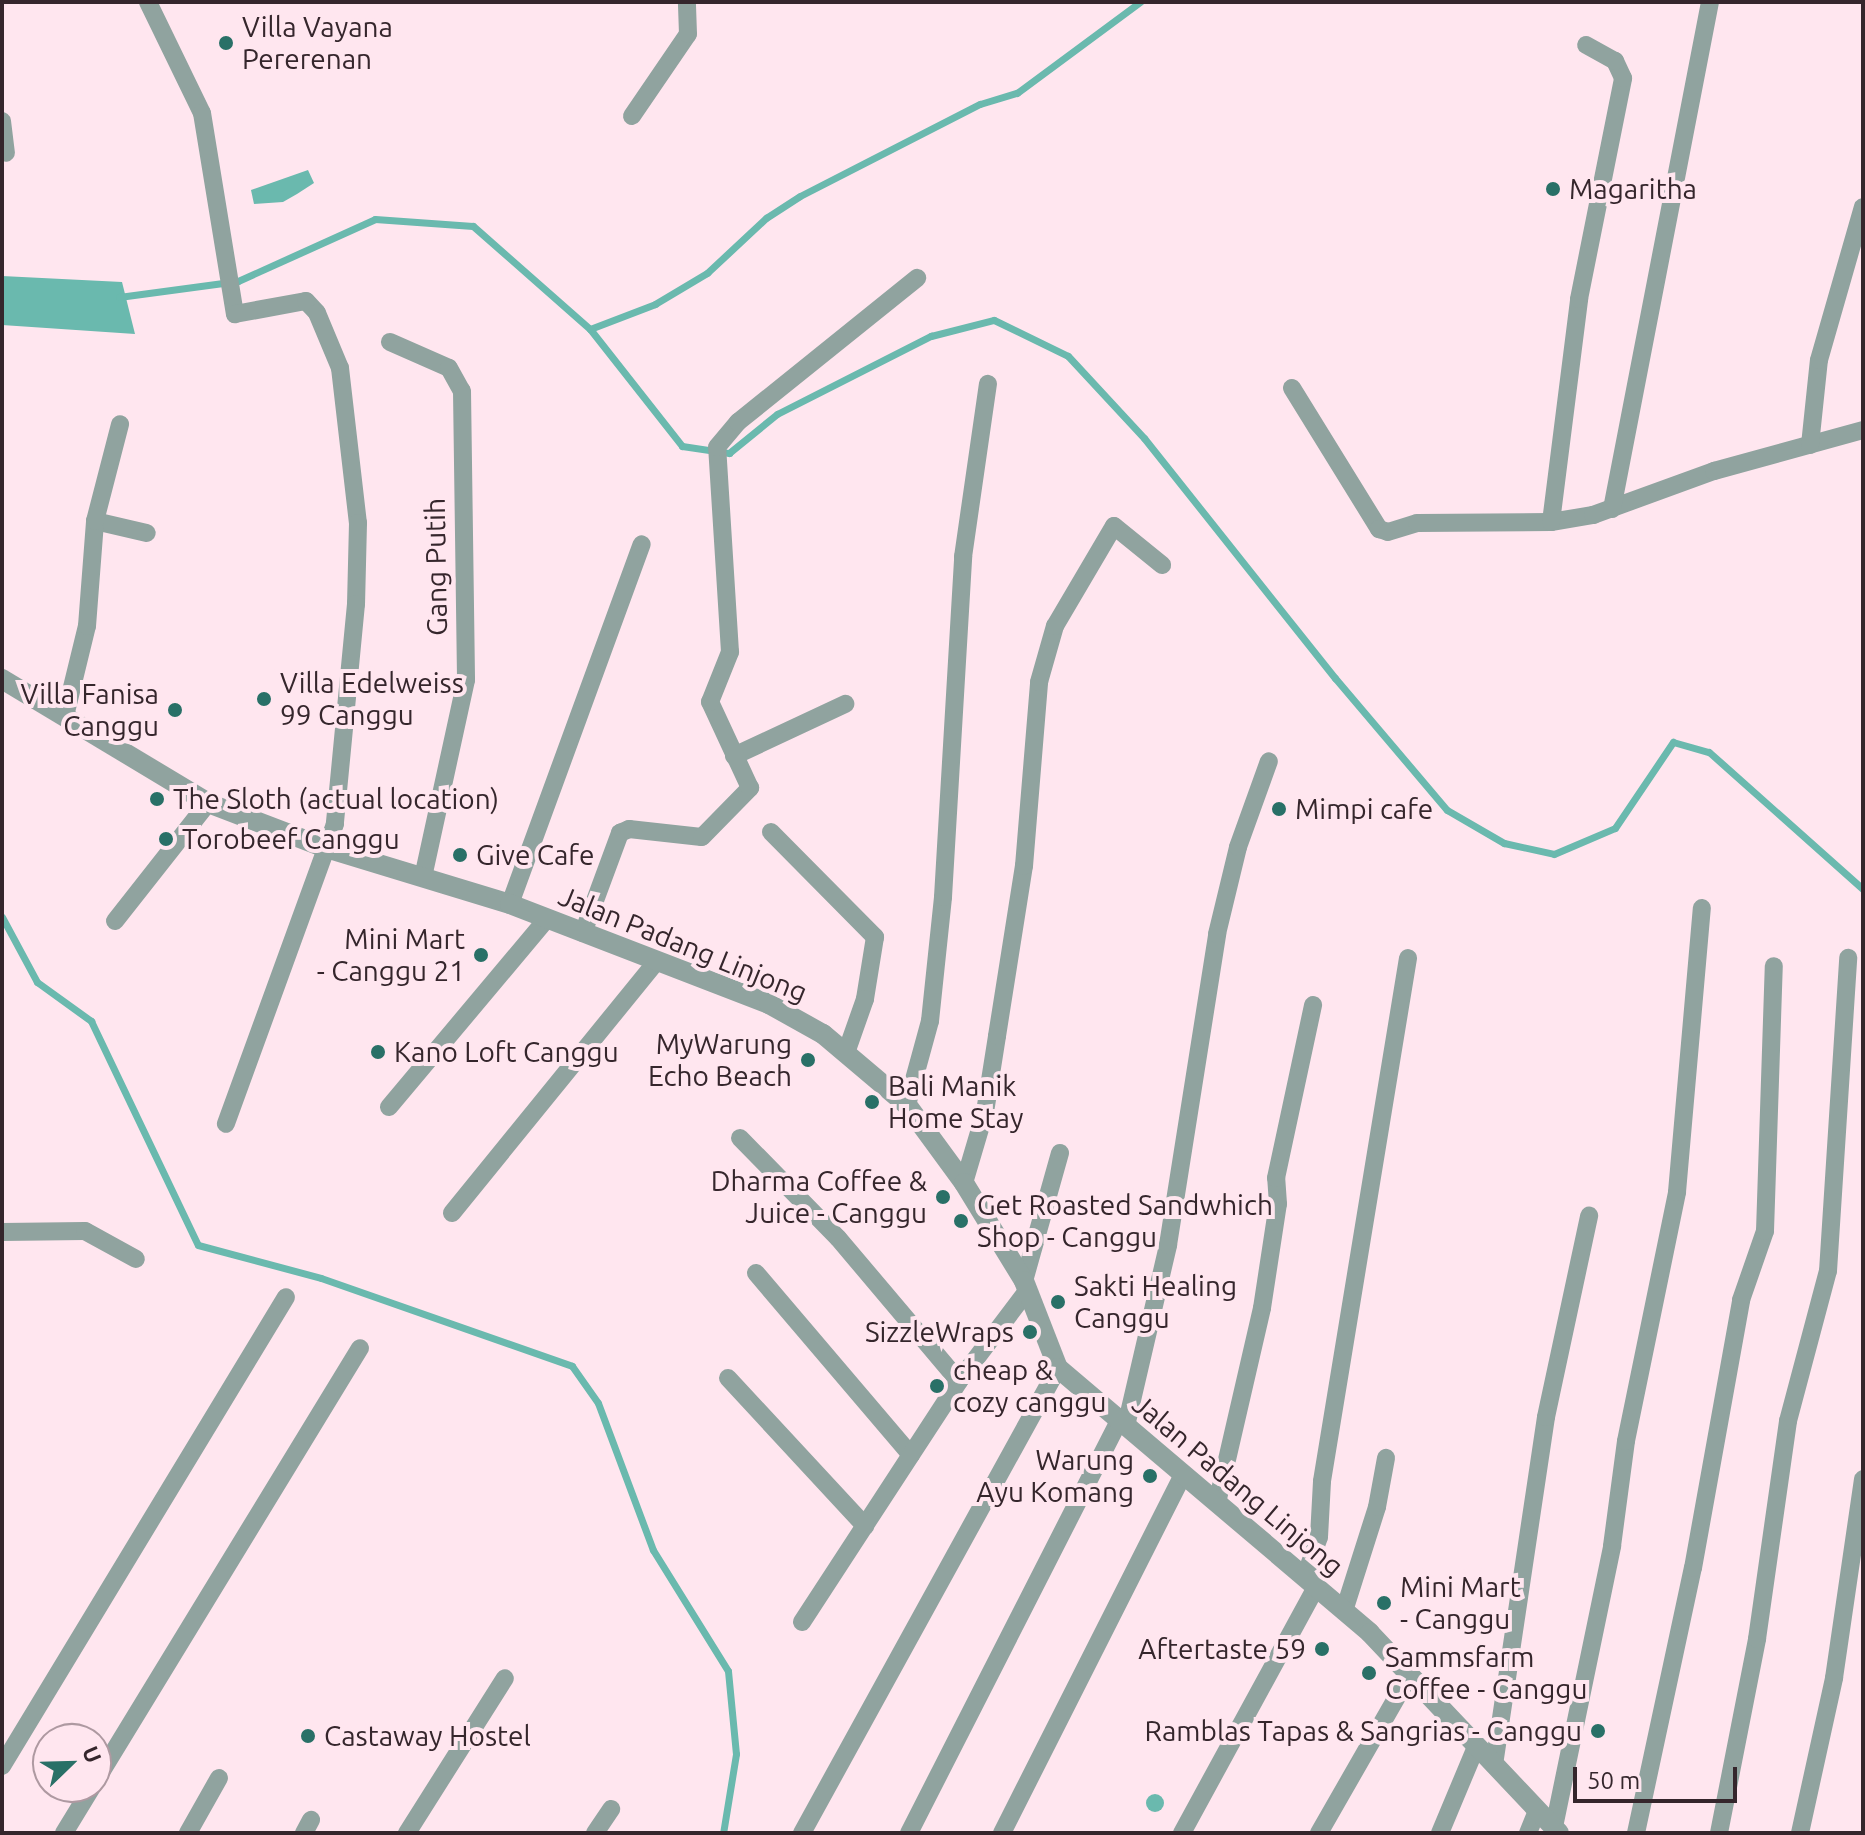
<!DOCTYPE html>
<style>
body{margin:0}
#map{position:relative;width:1865px;height:1835px;overflow:hidden;background:#ffe6ef;font-family:Ubuntu,sans-serif}
div>[style]{position:absolute}
.water>*{inset:0;background:#6ab9ae}
.round{border-radius:50%}
.stream>*{height:7px;margin:-3.5px;padding:0 3.5px;transform-origin:3.5px;border-radius:3.5px;background:#6ab9ae}
.minor>*{height:18px;margin:-9px;padding:0 9px;transform-origin:9px;border-radius:9px;background:#90a39f}
.tertiary>*{height:20px;margin:-10px;padding:0 10px;transform-origin:10px;border-radius:10px;background:#90a39f}
.dots>*{width:22px;height:22px;translate:-50% -50%;box-sizing:border-box;border:4px solid #ffe6ef;border-radius:50%}
span{translate:-50% -50%;white-space:nowrap;text-align:center;line-height:1.15;-webkit-text-stroke:8px #ffe6ef;paint-order:stroke}
.poi-label{font-size:28px;color:#35262c}
.left{translate:0 -50%;text-align:left}
.right{translate:-100% -50%;text-align:right}
.street-label{font-size:28px;color:#35262c}
.frame{position:absolute;inset:0;border:4px solid #35262c;pointer-events:none}
.north{position:absolute;left:32px;top:1723px;width:80px;height:80px;box-sizing:border-box;background:#ffe6ef;border:2px solid #ae99a1;border-radius:50%;rotate:67deg;font-size:22px;font-weight:700;line-height:32px;text-align:center;color:#35262c}
.north::after{content:'';display:block;margin:auto;width:28px;height:36px;background:#297067;clip-path:polygon(50% 0,100% 100%,50% 72%,0 100%)}
.scale{position:absolute;left:1573px;top:1767px;width:164px;height:36px;box-sizing:border-box;border:4px solid #35262c;border-top:0;padding-left:10px;font-size:24px;line-height:28px;white-space:nowrap;color:#35262c;-webkit-text-stroke:6px #ffe6ef;paint-order:stroke}
</style>
<div id="map">
<div class="water">
<div style="clip-path:polygon(308px 170px,314px 183px,297px 194px,283px 202px,254px 204px,251px 190px)"></div>
<div style="clip-path:polygon(2px 276px,122px 282px,135px 334px,2px 325px)"></div>
<div class="round" style="left:1146px;top:1794px;width:18px;height:18px"></div>
</div>
<div class="stream">
<div style="left:119px;top:297px;width:120px;rotate:-7.7deg"></div>
<div style="left:238px;top:281px;width:150px;rotate:-24.3deg"></div>
<div style="left:375px;top:219px;width:98px;rotate:4.1deg"></div>
<div style="left:473px;top:226px;width:156px;rotate:41.4deg"></div>
<div style="left:590px;top:329px;width:149px;rotate:51.8deg"></div>
<div style="left:682px;top:446px;width:48px;rotate:8.5deg"></div>
<div style="left:729px;top:453px;width:62px;rotate:-39.1deg"></div>
<div style="left:777px;top:414px;width:173px;rotate:-26.9deg"></div>
<div style="left:931px;top:336px;width:65px;rotate:-14.3deg"></div>
<div style="left:994px;top:320px;width:82px;rotate:25.9deg"></div>
<div style="left:1068px;top:356px;width:112px;rotate:47.2deg"></div>
<div style="left:1144px;top:438px;width:307px;rotate:51.5deg"></div>
<div style="left:1335px;top:678px;width:173px;rotate:49.7deg"></div>
<div style="left:1447px;top:810px;width:66px;rotate:30.1deg"></div>
<div style="left:1504px;top:843px;width:51px;rotate:12.4deg"></div>
<div style="left:1554px;top:854px;width:66px;rotate:-23.1deg"></div>
<div style="left:1615px;top:828px;width:104px;rotate:-56deg"></div>
<div style="left:1673px;top:742px;width:37px;rotate:16deg"></div>
<div style="left:1709px;top:752px;width:206px;rotate:41.7deg"></div>
<div style="left:590px;top:329px;width:70px;rotate:-21deg"></div>
<div style="left:655px;top:304px;width:61px;rotate:-30.8deg"></div>
<div style="left:707px;top:273px;width:81px;rotate:-43deg"></div>
<div style="left:766px;top:218px;width:40px;rotate:-32.9deg"></div>
<div style="left:800px;top:196px;width:202px;rotate:-27.1deg"></div>
<div style="left:980px;top:104px;width:39px;rotate:-17deg"></div>
<div style="left:1017px;top:93px;width:153px;rotate:-36.5deg"></div>
<div style="left:2px;top:917px;width:74px;rotate:61.7deg"></div>
<div style="left:37px;top:982px;width:67px;rotate:35.8deg"></div>
<div style="left:91px;top:1021px;width:248px;rotate:64.5deg"></div>
<div style="left:198px;top:1245px;width:127px;rotate:15deg"></div>
<div style="left:321px;top:1278px;width:266px;rotate:19.3deg"></div>
<div style="left:572px;top:1366px;width:45px;rotate:54.9deg"></div>
<div style="left:598px;top:1403px;width:157px;rotate:69.5deg"></div>
<div style="left:653px;top:1550px;width:142px;rotate:58.2deg"></div>
<div style="left:728px;top:1671px;width:83px;rotate:84.5deg"></div>
<div style="left:736px;top:1754px;width:80px;rotate:99.3deg"></div>
</div>
<div class="minor">
<div style="left:148px;top:2px;width:123px;rotate:64.1deg"></div>
<div style="left:202px;top:113px;width:204px;rotate:80.7deg"></div>
<div style="left:235px;top:314px;width:72px;rotate:-10.4deg"></div>
<div style="left:306px;top:301px;width:16px;rotate:47deg"></div>
<div style="left:317px;top:313px;width:60px;rotate:67.3deg"></div>
<div style="left:340px;top:368px;width:156px;rotate:83.4deg"></div>
<div style="left:358px;top:523px;width:81px;rotate:91.4deg"></div>
<div style="left:356px;top:604px;width:221px;rotate:95.5deg"></div>
<div style="left:335px;top:824px;width:319px;rotate:110deg"></div>
<div style="left:632px;top:116px;width:99px;rotate:-55.7deg"></div>
<div style="left:688px;top:34px;width:32px;rotate:-92deg"></div>
<div style="left:2px;top:121px;width:32px;rotate:83deg"></div>
<div style="left:390px;top:342px;width:64px;rotate:23.8deg"></div>
<div style="left:449px;top:368px;width:26px;rotate:61deg"></div>
<div style="left:462px;top:391px;width:289px;rotate:89.2deg"></div>
<div style="left:466px;top:680px;width:202px;rotate:102.3deg"></div>
<div style="left:1292px;top:388px;width:166px;rotate:58.3deg"></div>
<div style="left:1379px;top:529px;width:9px;rotate:18deg"></div>
<div style="left:1388px;top:532px;width:30px;rotate:-17deg"></div>
<div style="left:1417px;top:523px;width:134px;rotate:-0.4deg"></div>
<div style="left:1551px;top:522px;width:43px;rotate:-9.5deg"></div>
<div style="left:1593px;top:515px;width:129px;rotate:-20deg"></div>
<div style="left:1714px;top:471px;width:155px;rotate:-15.4deg"></div>
<div style="left:1810px;top:445px;width:85px;rotate:-84deg"></div>
<div style="left:1819px;top:360px;width:159px;rotate:-74deg"></div>
<div style="left:1612px;top:509px;width:516px;rotate:-79.06deg"></div>
<div style="left:95px;top:521px;width:53px;rotate:13deg"></div>
<div style="left:1551px;top:522px;width:225px;rotate:-82.8deg"></div>
<div style="left:1579px;top:299px;width:225px;rotate:-78.7deg"></div>
<div style="left:1623px;top:78px;width:19px;rotate:-115deg"></div>
<div style="left:1615px;top:61px;width:33px;rotate:-151deg"></div>
<div style="left:65px;top:716px;width:93px;rotate:-76.3deg"></div>
<div style="left:87px;top:626px;width:105px;rotate:-85.6deg"></div>
<div style="left:95px;top:521px;width:100px;rotate:-75.5deg"></div>
<div style="left:734px;top:756px;width:123px;rotate:-25.1deg"></div>
<div style="left:771px;top:832px;width:148px;rotate:45.3deg"></div>
<div style="left:875px;top:937px;width:63px;rotate:99.2deg"></div>
<div style="left:865px;top:999px;width:57px;rotate:109.4deg"></div>
<div style="left:510px;top:904px;width:383px;rotate:-69.9deg"></div>
<div style="left:115px;top:921px;width:150px;rotate:-51.8deg"></div>
<div style="left:583px;top:933px;width:107px;rotate:-69.7deg"></div>
<div style="left:620px;top:833px;width:10px;rotate:-24deg"></div>
<div style="left:629px;top:829px;width:73px;rotate:6.3deg"></div>
<div style="left:702px;top:837px;width:69px;rotate:-45.6deg"></div>
<div style="left:750px;top:788px;width:95px;rotate:-114.9deg"></div>
<div style="left:710px;top:702px;width:54px;rotate:-68.2deg"></div>
<div style="left:730px;top:652px;width:205px;rotate:-93.6deg"></div>
<div style="left:717px;top:447px;width:33px;rotate:-50deg"></div>
<div style="left:738px;top:422px;width:230px;rotate:-38.8deg"></div>
<div style="left:907px;top:1105px;width:87px;rotate:-74.7deg"></div>
<div style="left:930px;top:1021px;width:125px;rotate:-84deg"></div>
<div style="left:943px;top:897px;width:341px;rotate:-86.6deg"></div>
<div style="left:963px;top:557px;width:175px;rotate:-81.8deg"></div>
<div style="left:389px;top:1107px;width:246px;rotate:-50deg"></div>
<div style="left:740px;top:1138px;width:140px;rotate:45.6deg"></div>
<div style="left:838px;top:1238px;width:187px;rotate:49.8deg"></div>
<div style="left:964px;top:1183px;width:74px;rotate:-73.5deg"></div>
<div style="left:985px;top:1112px;width:77px;rotate:-81deg"></div>
<div style="left:997px;top:1036px;width:172px;rotate:-81deg"></div>
<div style="left:1024px;top:866px;width:185px;rotate:-85.3deg"></div>
<div style="left:1039px;top:682px;width:58px;rotate:-74.1deg"></div>
<div style="left:1055px;top:626px;width:116px;rotate:-59.5deg"></div>
<div style="left:1114px;top:526px;width:62px;rotate:39.1deg"></div>
<div style="left:452px;top:1213px;width:323px;rotate:-50.9deg"></div>
<div style="left:2px;top:1232px;width:83px;rotate:-0.7deg"></div>
<div style="left:85px;top:1231px;width:58px;rotate:28.8deg"></div>
<div style="left:756px;top:1273px;width:239px;rotate:49.6deg"></div>
<div style="left:1024px;top:1281px;width:133px;rotate:-74.3deg"></div>
<div style="left:728px;top:1378px;width:202px;rotate:47.2deg"></div>
<div style="left:1126px;top:1426px;width:186px;rotate:-76.9deg"></div>
<div style="left:1168px;top:1245px;width:315px;rotate:-81deg"></div>
<div style="left:1217px;top:934px;width:89px;rotate:-76.4deg"></div>
<div style="left:1238px;top:847px;width:91px;rotate:-70.2deg"></div>
<div style="left:1217px;top:1503px;width:200px;rotate:-77deg"></div>
<div style="left:1262px;top:1308px;width:105px;rotate:-81.3deg"></div>
<div style="left:1278px;top:1204px;width:26px;rotate:-94deg"></div>
<div style="left:1276px;top:1178px;width:177px;rotate:-77.9deg"></div>
<div style="left:1305px;top:1577px;width:42px;rotate:-70.7deg"></div>
<div style="left:1319px;top:1537px;width:56px;rotate:-86.9deg"></div>
<div style="left:1322px;top:1481px;width:530px;rotate:-80.66deg"></div>
<div style="left:1344px;top:1611px;width:109px;rotate:-72.4deg"></div>
<div style="left:1377px;top:1507px;width:50px;rotate:-79.6deg"></div>
<div style="left:802px;top:1622px;width:288px;rotate:-56.9deg"></div>
<div style="left:959px;top:1381px;width:113px;rotate:-52.9deg"></div>
<div style="left:1494px;top:1765px;width:352px;rotate:-81.5deg"></div>
<div style="left:1546px;top:1417px;width:206px;rotate:-77.9deg"></div>
<div style="left:2px;top:1766px;width:548px;rotate:-58.8deg"></div>
<div style="left:1554px;top:1827px;width:287px;rotate:-78.3deg"></div>
<div style="left:1612px;top:1546px;width:106px;rotate:-82.4deg"></div>
<div style="left:1626px;top:1441px;width:254px;rotate:-78.4deg"></div>
<div style="left:1677px;top:1192px;width:285px;rotate:-85deg"></div>
<div style="left:64px;top:1833px;width:568px;rotate:-58.6deg"></div>
<div style="left:188px;top:1833px;width:63px;rotate:-60.6deg"></div>
<div style="left:304px;top:1833px;width:15px;rotate:-62deg"></div>
<div style="left:407px;top:1833px;width:183px;rotate:-57.7deg"></div>
<div style="left:595px;top:1833px;width:29px;rotate:-56deg"></div>
<div style="left:802px;top:1833px;width:531px;rotate:-61.17deg"></div>
<div style="left:909px;top:1833px;width:461px;rotate:-63deg"></div>
<div style="left:1002px;top:1833px;width:401px;rotate:-63.2deg"></div>
<div style="left:1182px;top:1833px;width:280px;rotate:-61.4deg"></div>
<div style="left:1319px;top:1833px;width:181px;rotate:-60.2deg"></div>
<div style="left:1440px;top:1833px;width:93px;rotate:-67.3deg"></div>
<div style="left:1528px;top:1833px;width:24px;rotate:-68deg"></div>
<div style="left:1636px;top:1833px;width:271px;rotate:-77.9deg"></div>
<div style="left:1693px;top:1568px;width:272px;rotate:-79.8deg"></div>
<div style="left:1741px;top:1300px;width:73px;rotate:-70.8deg"></div>
<div style="left:1765px;top:1231px;width:265px;rotate:-88.1deg"></div>
<div style="left:1719px;top:1833px;width:198px;rotate:-78.9deg"></div>
<div style="left:1757px;top:1639px;width:220px;rotate:-81.9deg"></div>
<div style="left:1788px;top:1421px;width:155px;rotate:-75.1deg"></div>
<div style="left:1828px;top:1271px;width:314px;rotate:-86.3deg"></div>
<div style="left:1800px;top:1833px;width:159px;rotate:-77.6deg"></div>
<div style="left:1834px;top:1678px;width:201px;rotate:-81.7deg"></div>
</div>
<div class="tertiary">
<div style="left:2px;top:679px;width:240px;rotate:31deg"></div>
<div style="left:208px;top:803px;width:126px;rotate:20.9deg"></div>
<div style="left:326px;top:848px;width:192px;rotate:16.9deg"></div>
<div style="left:510px;top:904px;width:278px;rotate:21.1deg"></div>
<div style="left:769px;top:1004px;width:62px;rotate:29.1deg"></div>
<div style="left:823px;top:1034px;width:110px;rotate:40.2deg"></div>
<div style="left:907px;top:1105px;width:97px;rotate:53.8deg"></div>
<div style="left:964px;top:1183px;width:115px;rotate:58.5deg"></div>
<div style="left:1024px;top:1281px;width:93px;rotate:68.7deg"></div>
<div style="left:1058px;top:1368px;width:409px;rotate:40.3deg"></div>
<div style="left:1370px;top:1633px;width:275px;rotate:46.6deg"></div>
</div>
<div class="dots">
<div style="left:226px;top:43px;background:#297067"></div>
<div style="left:1553px;top:189px;background:#297067"></div>
<div style="left:264px;top:699px;background:#297067"></div>
<div style="left:175px;top:710px;background:#297067"></div>
<div style="left:157px;top:799px;background:#297067"></div>
<div style="left:1279px;top:809px;background:#297067"></div>
<div style="left:166px;top:839px;background:#297067"></div>
<div style="left:460px;top:855px;background:#297067"></div>
<div style="left:481px;top:955px;background:#297067"></div>
<div style="left:378px;top:1052px;background:#297067"></div>
<div style="left:808px;top:1060px;background:#297067"></div>
<div style="left:872px;top:1102px;background:#297067"></div>
<div style="left:943px;top:1197px;background:#297067"></div>
<div style="left:961px;top:1221px;background:#297067"></div>
<div style="left:1058px;top:1302px;background:#297067"></div>
<div style="left:1030px;top:1332px;background:#297067"></div>
<div style="left:937px;top:1386px;background:#297067"></div>
<div style="left:1150px;top:1476px;background:#297067"></div>
<div style="left:1384px;top:1603px;background:#297067"></div>
<div style="left:1322px;top:1649px;background:#297067"></div>
<div style="left:1369px;top:1673px;background:#297067"></div>
<div style="left:1598px;top:1731px;background:#297067"></div>
<div style="left:308px;top:1736px;background:#297067"></div>
</div>
<div class="poi-label">
<span class="left" style="left:242px;top:43px">Villa Vayana<br>Pererenan</span>
<span class="left" style="left:1569px;top:189px">Magaritha</span>
<span class="left" style="left:280px;top:699px">Villa Edelweiss<br>99 Canggu</span>
<span class="right" style="left:159px;top:710px">Villa Fanisa<br>Canggu</span>
<span class="left" style="left:173px;top:799px">The Sloth (actual location)</span>
<span class="left" style="left:1295px;top:809px">Mimpi cafe</span>
<span class="left" style="left:182px;top:839px">Torobeef Canggu</span>
<span class="left" style="left:476px;top:855px">Give Cafe</span>
<span class="right" style="left:465px;top:955px">Mini Mart<br>- Canggu 21</span>
<span class="right" style="left:792px;top:1060px">MyWarung<br>Echo Beach</span>
<span class="left" style="left:394px;top:1052px">Kano Loft Canggu</span>
<span class="left" style="left:888px;top:1102px">Bali Manik<br>Home Stay</span>
<span class="right" style="left:927px;top:1197px">Dharma Coffee &amp;<br>Juice - Canggu</span>
<span class="left" style="left:977px;top:1221px">Get Roasted Sandwhich<br>Shop - Canggu</span>
<span class="left" style="left:1074px;top:1302px">Sakti Healing<br>Canggu</span>
<span class="right" style="left:1014px;top:1332px">SizzleWraps</span>
<span class="left" style="left:953px;top:1386px">cheap &amp;<br>cozy canggu</span>
<span class="right" style="left:1134px;top:1476px">Warung<br>Ayu Komang</span>
<span class="left" style="left:1400px;top:1603px">Mini Mart<br>- Canggu</span>
<span class="right" style="left:1306px;top:1649px">Aftertaste 59</span>
<span class="left" style="left:1385px;top:1673px">Sammsfarm<br>Coffee - Canggu</span>
<span class="right" style="left:1582px;top:1731px">Ramblas Tapas &amp; Sangrias - Canggu</span>
<span class="left" style="left:324px;top:1736px">Castaway Hostel</span>
</div>
<div class="street-label">
<span style="left:436px;top:567px;rotate:-91deg">Gang Putih</span>
<span style="left:683px;top:944px;rotate:22deg">Jalan Padang Linjong</span>
<span style="left:1238px;top:1485px;rotate:40deg">Jalan Padang Linjong</span>
</div>
<div class="frame"></div>
<div class="north">U</div>
<div class="scale">50 m</div>
</div>
